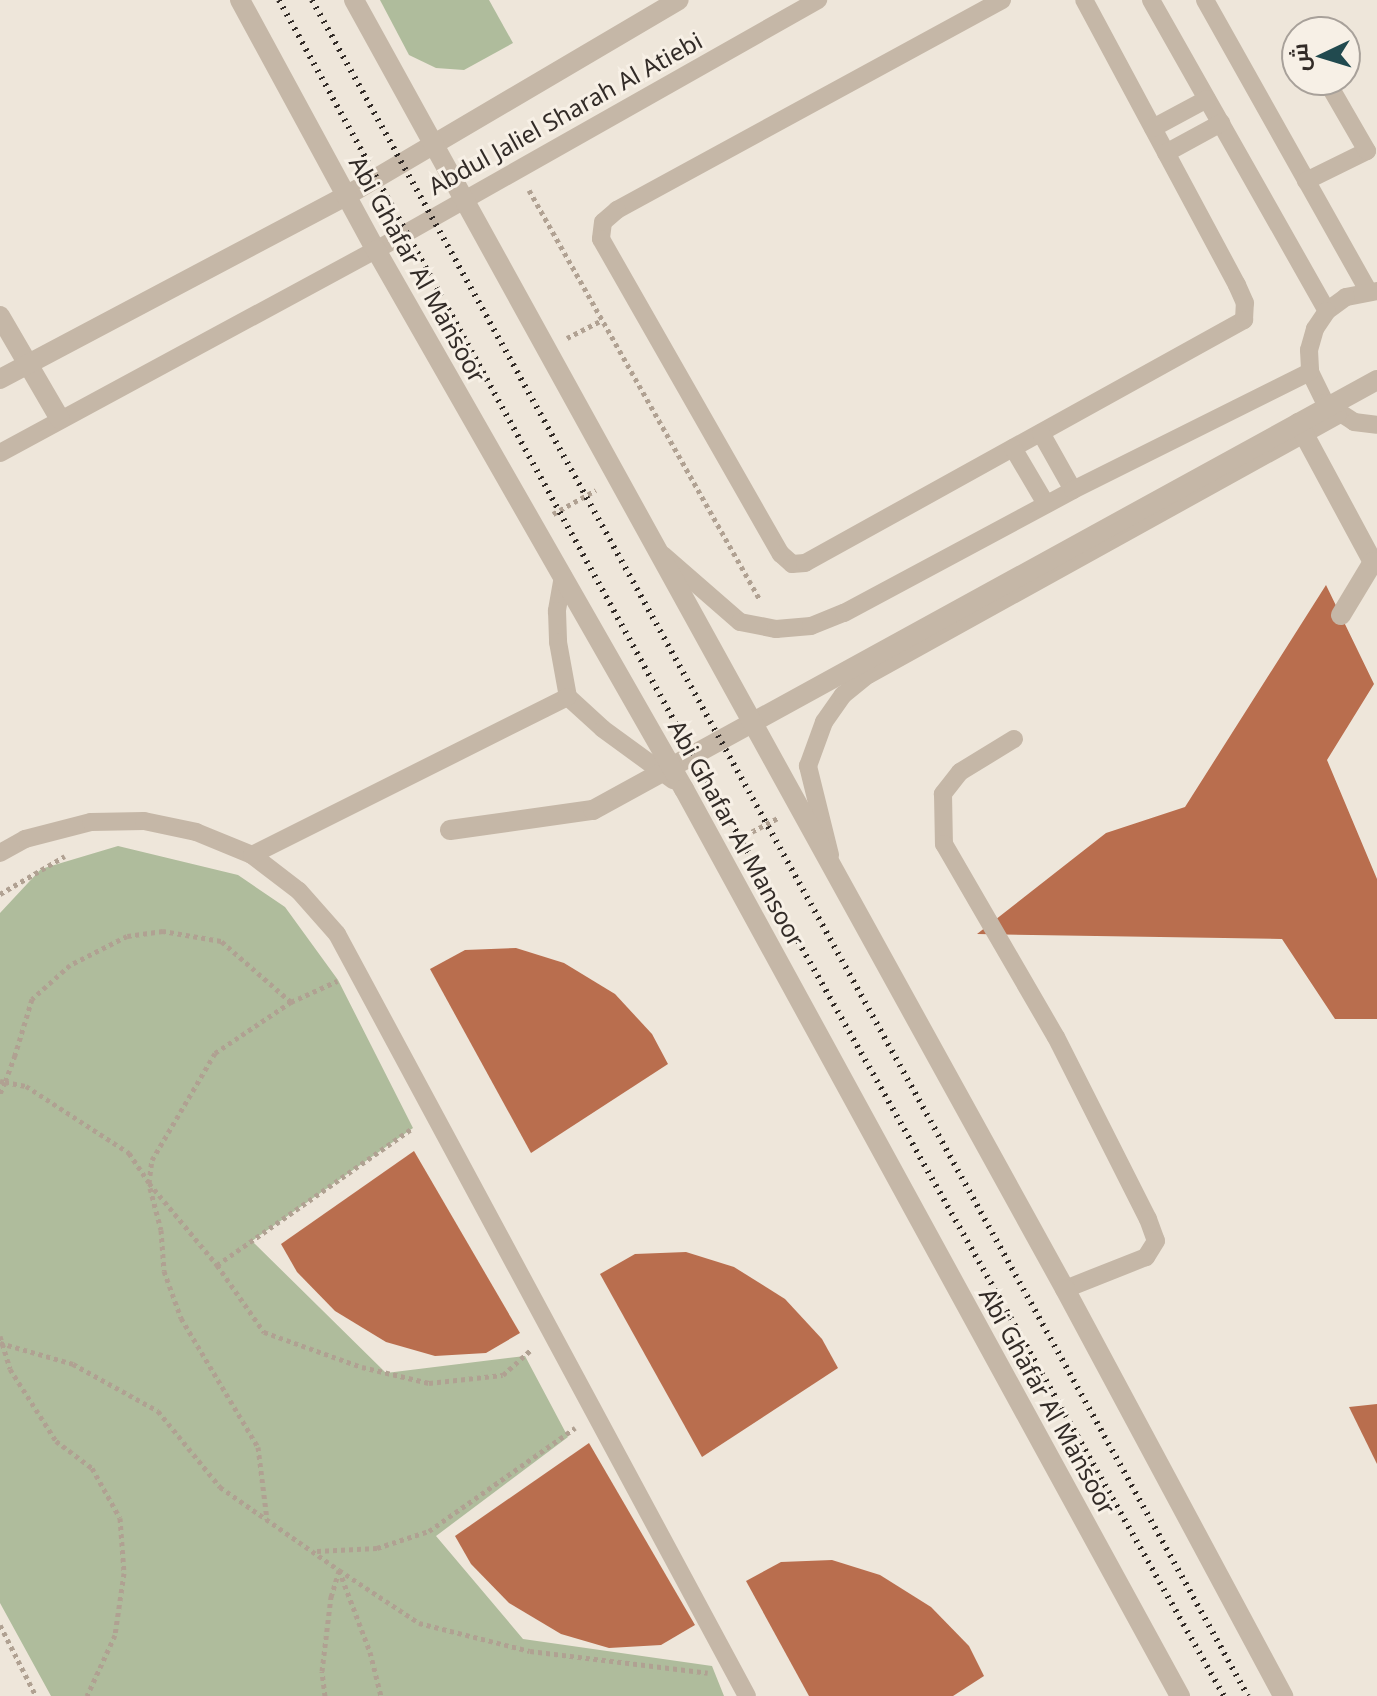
<!DOCTYPE html>
<meta charset="utf-8">
<style>
body{margin:0}
#map{position:relative;width:1377px;height:1696px;overflow:hidden;background:#eee6da;font-family:"Noto Sans",Cairo,sans-serif}
div>[style]{position:absolute}
.green>*{inset:0;background:#afbc9c}
.building>*{inset:0;background:#b96e4e}
.path>*{height:5px;margin-top:-2.5px;transform-origin:0;background:repeating-linear-gradient(90deg,#b0a192 0 4px,transparent 0 8px)}
.service>*{height:18px;margin:-9px;padding:0 9px;transform-origin:9px;border-radius:9px;background:#c5b7a7}
.pedestrian>*{height:20px;margin:-10px;padding:0 10px;transform-origin:10px;border-radius:10px;background:#c5b7a7}
.minor>*{height:20px;margin:-10px;padding:0 10px;transform-origin:10px;border-radius:10px;background:#c5b7a7}
.tertiary>*{height:20px;margin:-10px;padding:0 10px;transform-origin:10px;border-radius:10px;background:#c5b7a7}
.rail>*{height:6px;margin-top:-3px;transform-origin:0;background:repeating-linear-gradient(90deg,#322b27 0 2px,transparent 0 8px)}
span{translate:-50% -50%;white-space:nowrap;text-align:center;line-height:1.15;-webkit-text-stroke:6px #f7f0e6;paint-order:stroke}
.street-label{font-size:24px;color:#322b27}
.north{position:absolute;left:1281px;top:16px;width:80px;height:80px;box-sizing:border-box;background:#f7f0e6;border:2px solid #a8a19a;border-radius:50%;rotate:266deg;font-size:22px;font-weight:700;line-height:32px;text-align:center;color:#322b27}
.north::after{content:'';display:block;margin:auto;width:28px;height:36px;background:#214a4f;clip-path:polygon(50% 0,100% 100%,50% 72%,0 100%)}
</style>
<div id="map">
<div class="green">
<div style="clip-path:polygon(380px 0,489px 0,513px 43px,464px 70px,436px 68px,409px 55px)"></div>
<div style="clip-path:polygon(118px 846px,238px 875px,285px 907px,338px 980px,413px 1128px,252px 1241px,386px 1373px,525px 1356px,568px 1437px,436px 1536px,523px 1639px,712px 1666px,724px 1696px,51px 1696px,0 1603px,0 913px,41px 869px)"></div>
</div>
<div class="building">
<div style="clip-path:polygon(1326px 585px,1374px 684px,1327px 760px,1377px 879px,1377px 1019px,1335px 1019px,1282px 939px,977px 934px,1106px 833px,1185px 807px)"></div>
<div style="clip-path:polygon(516px 948px,564px 963px,615px 994px,652px 1034px,668px 1064px,531px 1153px,430px 969px,465px 950px)"></div>
<div style="clip-path:polygon(414px 1151px,520px 1333px,486px 1353px,435px 1356px,386px 1342px,335px 1311px,297px 1272px,281px 1244px)"></div>
<div style="clip-path:polygon(686px 1252px,734px 1267px,785px 1299px,822px 1339px,838px 1368px,702px 1457px,600px 1274px,635px 1254px)"></div>
<div style="clip-path:polygon(1377px 1404px,1377px 1464px,1349px 1407px)"></div>
<div style="clip-path:polygon(589px 1443px,695px 1625px,661px 1645px,609px 1648px,561px 1634px,509px 1603px,471px 1564px,455px 1536px)"></div>
<div style="clip-path:polygon(832px 1560px,880px 1575px,931px 1607px,969px 1646px,984px 1676px,953px 1696px,809px 1696px,746px 1581px,781px 1562px)"></div>
</div>
<div class="path">
<div style="left:529px;top:190px;width:471px;rotate:60.6deg"></div>
<div style="left:567px;top:338px;width:39px;rotate:-27deg"></div>
<div style="left:553px;top:514px;width:49px;rotate:-29.2deg"></div>
<div style="left:738px;top:839px;width:45px;rotate:-27.7deg"></div>
<div style="left:0;top:894px;width:75px;rotate:-30.3deg"></div>
<div style="left:291px;top:1002px;width:51px;rotate:-24.5deg"></div>
<div style="left:0;top:1081px;width:5px;rotate:11deg"></div>
<div style="left:5px;top:1082px;width:21px;rotate:11deg"></div>
<div style="left:26px;top:1086px;width:123px;rotate:33deg"></div>
<div style="left:129px;top:1153px;width:36px;rotate:56deg"></div>
<div style="left:149px;top:1183px;width:23px;rotate:-83deg"></div>
<div style="left:152px;top:1160px;width:124px;rotate:-59.5deg"></div>
<div style="left:215px;top:1053px;width:92px;rotate:-33.9deg"></div>
<div style="left:291px;top:1002px;width:93px;rotate:-138.9deg"></div>
<div style="left:221px;top:941px;width:59px;rotate:-170.2deg"></div>
<div style="left:163px;top:931px;width:36px;rotate:172deg"></div>
<div style="left:127px;top:936px;width:64px;rotate:153deg"></div>
<div style="left:70px;top:965px;width:51px;rotate:138.2deg"></div>
<div style="left:32px;top:999px;width:59px;rotate:106.9deg"></div>
<div style="left:15px;top:1055px;width:29px;rotate:110deg"></div>
<div style="left:5px;top:1082px;width:13px;rotate:113deg"></div>
<div style="left:149px;top:1183px;width:107px;rotate:50.3deg"></div>
<div style="left:217px;top:1265px;width:82px;rotate:55deg"></div>
<div style="left:264px;top:1332px;width:104px;rotate:19.7deg"></div>
<div style="left:362px;top:1367px;width:69px;rotate:13.4deg"></div>
<div style="left:429px;top:1383px;width:74px;rotate:-6.2deg"></div>
<div style="left:503px;top:1375px;width:39px;rotate:-42deg"></div>
<div style="left:150px;top:1188px;width:43px;rotate:75.3deg"></div>
<div style="left:161px;top:1230px;width:41px;rotate:85.8deg"></div>
<div style="left:164px;top:1271px;width:50px;rotate:70.1deg"></div>
<div style="left:181px;top:1318px;width:150px;rotate:59.2deg"></div>
<div style="left:258px;top:1447px;width:73px;rotate:82.9deg"></div>
<div style="left:217px;top:1265px;width:239px;rotate:-35deg"></div>
<div style="left:0;top:1336px;width:34px;rotate:73deg"></div>
<div style="left:10px;top:1369px;width:85px;rotate:57.4deg"></div>
<div style="left:56px;top:1441px;width:45px;rotate:36.9deg"></div>
<div style="left:92px;top:1468px;width:57px;rotate:60.8deg"></div>
<div style="left:120px;top:1518px;width:55px;rotate:85.8deg"></div>
<div style="left:124px;top:1573px;width:63px;rotate:98.3deg"></div>
<div style="left:115px;top:1635px;width:67px;rotate:114.7deg"></div>
<div style="left:0;top:1343px;width:76px;rotate:16deg"></div>
<div style="left:73px;top:1364px;width:97px;rotate:28.9deg"></div>
<div style="left:158px;top:1411px;width:98px;rotate:50.8deg"></div>
<div style="left:220px;top:1487px;width:145px;rotate:34.9deg"></div>
<div style="left:339px;top:1570px;width:88px;rotate:69.3deg"></div>
<div style="left:370px;top:1652px;width:45px;rotate:76deg"></div>
<div style="left:317px;top:1551px;width:60px;rotate:-2.9deg"></div>
<div style="left:377px;top:1548px;width:55px;rotate:-18.1deg"></div>
<div style="left:429px;top:1531px;width:179px;rotate:-35.2deg"></div>
<div style="left:0;top:1625px;width:80px;rotate:63.1deg"></div>
<div style="left:325px;top:1696px;width:25px;rotate:-97deg"></div>
<div style="left:322px;top:1671px;width:75px;rotate:-83.1deg"></div>
<div style="left:331px;top:1597px;width:28px;rotate:-73deg"></div>
<div style="left:339px;top:1570px;width:96px;rotate:33.5deg"></div>
<div style="left:419px;top:1623px;width:114px;rotate:14.2deg"></div>
<div style="left:530px;top:1651px;width:179px;rotate:7deg"></div>
</div>
<div class="service">
<div style="left:1002px;top:0;width:439px;rotate:151.4deg"></div>
<div style="left:617px;top:210px;width:18px;rotate:139deg"></div>
<div style="left:603px;top:222px;width:17px;rotate:97deg"></div>
<div style="left:601px;top:239px;width:363px;rotate:60.3deg"></div>
<div style="left:781px;top:554px;width:15px;rotate:42deg"></div>
<div style="left:792px;top:564px;width:13px;rotate:-4deg"></div>
<div style="left:805px;top:563px;width:502px;rotate:-28.97deg"></div>
<div style="left:1244px;top:320px;width:17px;rotate:-87deg"></div>
<div style="left:1245px;top:303px;width:20px;rotate:-114deg"></div>
<div style="left:1237px;top:285px;width:323px;rotate:-118.2deg"></div>
<div style="left:1151px;top:0;width:357px;rotate:60.5deg"></div>
<div style="left:1205px;top:0;width:333px;rotate:60.7deg"></div>
<div style="left:1153px;top:128px;width:61px;rotate:-28.2deg"></div>
<div style="left:1166px;top:153px;width:63px;rotate:-28.6deg"></div>
<div style="left:1306px;top:181px;width:68px;rotate:-26.2deg"></div>
<div style="left:1367px;top:151px;width:82px;rotate:-120deg"></div>
<div style="left:1377px;top:291px;width:32px;rotate:169deg"></div>
<div style="left:1346px;top:297px;width:24px;rotate:144deg"></div>
<div style="left:1327px;top:311px;width:22px;rotate:124deg"></div>
<div style="left:1315px;top:329px;width:22px;rotate:106deg"></div>
<div style="left:1309px;top:350px;width:22px;rotate:87deg"></div>
<div style="left:1310px;top:372px;width:34px;rotate:64deg"></div>
<div style="left:1325px;top:403px;width:35px;rotate:33deg"></div>
<div style="left:1354px;top:422px;width:23px;rotate:7deg"></div>
<div style="left:1041px;top:433px;width:65px;rotate:60.7deg"></div>
<div style="left:1013px;top:448px;width:65px;rotate:59.5deg"></div>
<div style="left:0;top:453px;width:427px;rotate:-28.4deg"></div>
<div style="left:376px;top:250px;width:508px;rotate:-29.49deg"></div>
<div style="left:663px;top:555px;width:102px;rotate:41deg"></div>
<div style="left:740px;top:622px;width:37px;rotate:11deg"></div>
<div style="left:776px;top:629px;width:35px;rotate:-5deg"></div>
<div style="left:811px;top:626px;width:35px;rotate:-22deg"></div>
<div style="left:844px;top:613px;width:260px;rotate:-28.2deg"></div>
<div style="left:1073px;top:490px;width:265px;rotate:-26.5deg"></div>
<div style="left:563px;top:576px;width:36px;rotate:100deg"></div>
<div style="left:557px;top:611px;width:31px;rotate:88deg"></div>
<div style="left:558px;top:642px;width:56px;rotate:79.7deg"></div>
<div style="left:568px;top:697px;width:47px;rotate:42.4deg"></div>
<div style="left:603px;top:729px;width:87px;rotate:36.1deg"></div>
<div style="left:1014px;top:739px;width:63px;rotate:148.6deg"></div>
<div style="left:960px;top:772px;width:28px;rotate:128deg"></div>
<div style="left:943px;top:794px;width:50px;rotate:88.9deg"></div>
<div style="left:944px;top:844px;width:223px;rotate:59.9deg"></div>
<div style="left:1056px;top:1037px;width:204px;rotate:63.2deg"></div>
<div style="left:1148px;top:1219px;width:23px;rotate:70deg"></div>
<div style="left:1156px;top:1241px;width:19px;rotate:122deg"></div>
<div style="left:1146px;top:1257px;width:87px;rotate:158.4deg"></div>
<div style="left:0;top:853px;width:29px;rotate:-29deg"></div>
<div style="left:25px;top:839px;width:68px;rotate:-14.4deg"></div>
<div style="left:91px;top:822px;width:53px;rotate:-1.1deg"></div>
<div style="left:144px;top:821px;width:53px;rotate:11.9deg"></div>
<div style="left:196px;top:832px;width:61px;rotate:22.3deg"></div>
<div style="left:252px;top:855px;width:59px;rotate:37.5deg"></div>
<div style="left:299px;top:891px;width:57px;rotate:48.5deg"></div>
<div style="left:337px;top:934px;width:865px;rotate:61.72deg"></div>
<div style="left:252px;top:855px;width:353px;rotate:-26.6deg"></div>
<div style="left:830px;top:855px;width:92px;rotate:-103.9deg"></div>
<div style="left:808px;top:766px;width:47px;rotate:-70deg"></div>
<div style="left:824px;top:722px;width:33px;rotate:-55deg"></div>
<div style="left:843px;top:695px;width:32px;rotate:-39deg"></div>
<div style="left:868px;top:675px;width:537px;rotate:-28.95deg"></div>
</div>
<div class="pedestrian">
<div style="left:1298px;top:423px;width:158px;rotate:61.7deg"></div>
<div style="left:1373px;top:562px;width:62px;rotate:121.1deg"></div>
<div style="left:450px;top:830px;width:144px;rotate:-8deg"></div>
<div style="left:593px;top:810px;width:894px;rotate:-28.74deg"></div>
</div>
<div class="minor">
<div style="left:0;top:316px;width:119px;rotate:59.8deg"></div>
<div style="left:0;top:379px;width:391px;rotate:-27.9deg"></div>
<div style="left:346px;top:196px;width:386px;rotate:-30.5deg"></div>
</div>
<div class="tertiary">
<div style="left:240px;top:0;width:285px;rotate:61.5deg"></div>
<div style="left:376px;top:250px;width:621px;rotate:60.26deg"></div>
<div style="left:684px;top:789px;width:1034px;rotate:61.33deg"></div>
<div style="left:354px;top:0;width:1472px;rotate:61.12deg"></div>
<div style="left:1065px;top:1289px;width:462px;rotate:61.8deg"></div>
</div>
<div class="rail">
<div style="left:279px;top:0;width:851px;rotate:61.27deg"></div>
<div style="left:688px;top:746px;width:1091px;rotate:60.57deg"></div>
<div style="left:312px;top:0;width:1937px;rotate:61.11deg"></div>
</div>
<div class="street-label">
<span style="left:565px;top:113px;rotate:-29deg">Abdul Jaliel Sharah Al Atiebi</span>
<span style="left:418px;top:269px;rotate:61deg">Abi Ghafar Al Mansoor</span>
<span style="left:737px;top:833px;rotate:61deg">Abi Ghafar Al Mansoor</span>
<span style="left:1048px;top:1401px;rotate:61deg">Abi Ghafar Al Mansoor</span>
</div>
<div class="north">ش</div>
</div>
